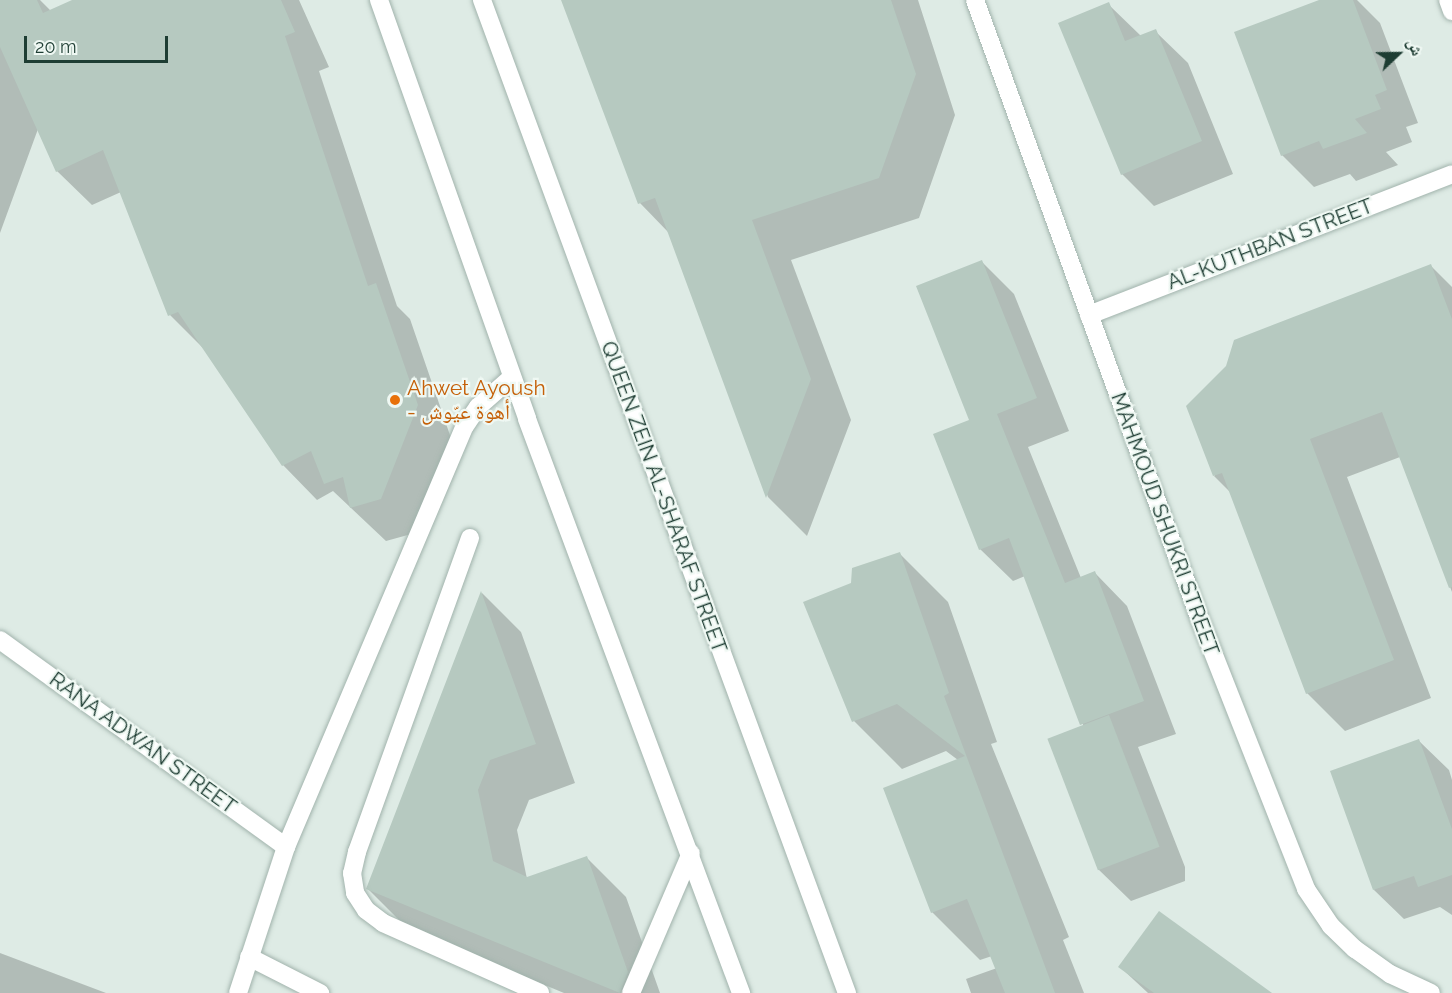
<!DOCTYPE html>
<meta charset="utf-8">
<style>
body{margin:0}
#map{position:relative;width:1452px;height:993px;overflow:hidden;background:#deebe5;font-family:Raleway,"Noto Naskh Arabic",sans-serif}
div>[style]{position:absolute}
.shadow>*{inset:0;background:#0003}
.building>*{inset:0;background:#b6c9c0;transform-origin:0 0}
.roads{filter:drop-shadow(0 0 2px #a1b3ac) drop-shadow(0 0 2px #a1b3ac)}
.lane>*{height:18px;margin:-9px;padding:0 9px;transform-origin:9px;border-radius:9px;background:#fff}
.street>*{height:18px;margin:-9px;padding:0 9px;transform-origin:9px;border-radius:9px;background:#fff}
.secondary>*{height:18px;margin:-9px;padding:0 9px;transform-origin:9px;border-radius:9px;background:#fff}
.dots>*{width:16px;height:16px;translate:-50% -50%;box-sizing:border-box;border:3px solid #eff8f3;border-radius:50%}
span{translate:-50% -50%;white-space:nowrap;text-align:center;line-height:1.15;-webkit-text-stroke:4.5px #eff8f3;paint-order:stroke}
.street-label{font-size:21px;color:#1e3d33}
.food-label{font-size:21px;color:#c56008}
.left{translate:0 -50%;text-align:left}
.north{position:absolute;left:1368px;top:24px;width:60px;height:60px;-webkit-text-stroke:4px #eff8f3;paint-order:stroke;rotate:68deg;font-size:16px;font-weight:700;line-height:24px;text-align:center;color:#1e3d33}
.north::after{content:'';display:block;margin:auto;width:21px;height:27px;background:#1e3d33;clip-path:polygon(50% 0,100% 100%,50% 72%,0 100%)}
.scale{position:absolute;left:24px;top:36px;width:144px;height:27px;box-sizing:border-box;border:3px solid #1e3d33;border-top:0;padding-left:8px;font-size:18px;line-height:21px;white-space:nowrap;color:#1e3d33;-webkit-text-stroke:4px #eff8f3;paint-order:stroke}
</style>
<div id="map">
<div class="shadow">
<div style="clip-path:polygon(15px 0,40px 0,51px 11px,75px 0,299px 0,329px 67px,319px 71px,397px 306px,410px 319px,452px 441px,415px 533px,386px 541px,333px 491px,317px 500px,283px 465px,204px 349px,170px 315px,121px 192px,92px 205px,57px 171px,38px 129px,0 233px,0 7px)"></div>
<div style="clip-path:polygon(563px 0,918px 0,955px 115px,919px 218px,791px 260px,851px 420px,807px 536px,768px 497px,669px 233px,640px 203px)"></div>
<div style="clip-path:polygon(1324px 0,1357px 0,1380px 23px,1418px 123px,1406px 127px,1412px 142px,1386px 152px,1398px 165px,1356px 181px,1350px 174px,1314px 187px,1282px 155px)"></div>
<div style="clip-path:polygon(1108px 4px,1141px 36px,1155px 31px,1188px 63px,1233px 174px,1154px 206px,1122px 174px)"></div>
<div style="clip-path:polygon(982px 262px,1014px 294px,1069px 431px,1028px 447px,1081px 578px,1095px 573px,1127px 606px,1176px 734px,1138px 747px,1185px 867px,1185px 881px,1131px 901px,1098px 869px,1084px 727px,1025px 576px,1013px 581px,980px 549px,971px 420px)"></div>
<div style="clip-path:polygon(1431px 266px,1452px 287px,1452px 592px,1400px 457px,1347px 477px,1431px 698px,1345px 731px,1307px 693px,1232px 494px,1214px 476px)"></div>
<div style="clip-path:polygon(900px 554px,948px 602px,997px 742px,991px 744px,1069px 937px,1063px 940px,1084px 993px,971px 993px,966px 979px,997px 968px,992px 956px,980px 960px,932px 912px,958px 760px,946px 751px,902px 769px,854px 721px,853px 584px)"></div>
<div style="clip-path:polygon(482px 593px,521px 632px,575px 783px,529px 800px,517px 830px,527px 879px,587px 858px,626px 897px,660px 993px,564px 993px,407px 928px,368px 889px)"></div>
<div style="clip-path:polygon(1419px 741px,1449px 770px,1452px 780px,1452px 915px,1440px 907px,1404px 919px,1374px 890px)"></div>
<div style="clip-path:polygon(0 953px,106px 993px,0 993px)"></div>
<div style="clip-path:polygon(1120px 967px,1269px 993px,1148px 993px)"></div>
</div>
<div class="building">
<div style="clip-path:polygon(0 0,37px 0,43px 13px,72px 0,281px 0,295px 32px,285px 36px,368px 286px,376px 283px,418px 405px,381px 499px,350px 508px,343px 477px,324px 484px,311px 451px,282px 466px,178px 312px,168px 316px,103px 150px,56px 172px,0 47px)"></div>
<div style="clip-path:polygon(561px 0,891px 0,916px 74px,879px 178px,752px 220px,811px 379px,766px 498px,655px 198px,638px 204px)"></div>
<div style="clip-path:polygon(1319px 0,1353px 0,1387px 90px,1375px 95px,1381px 109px,1355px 119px,1367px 133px,1323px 149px,1319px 141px,1281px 156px,1234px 32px)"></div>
<div style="clip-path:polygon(1109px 2px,1125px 41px,1156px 29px,1202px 141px,1121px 175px,1058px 23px)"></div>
<div style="clip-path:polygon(982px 260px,1037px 398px,997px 414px,1065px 583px,1095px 571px,1144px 701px,1080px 725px,1009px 538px,979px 550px,933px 434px,969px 420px,916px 286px)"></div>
<div style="clip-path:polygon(1431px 264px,1452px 319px,1452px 587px,1449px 588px,1382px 412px,1310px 439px,1394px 660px,1306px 694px,1222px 473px,1213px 476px,1186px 406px,1226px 366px,1234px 340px)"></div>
<div style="clip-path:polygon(900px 552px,949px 693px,944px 696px,1055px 993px,1005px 993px,967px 899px,931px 913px,883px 788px,965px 756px,897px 704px,852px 722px,803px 602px,851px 583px,852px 568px)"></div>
<div style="clip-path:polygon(481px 591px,536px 744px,490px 760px,478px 790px,493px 861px,527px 877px,587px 856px,628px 972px,620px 993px,366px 889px)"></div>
<div style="left:1109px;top:715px;width:141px;height:66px;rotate:69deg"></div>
<div style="clip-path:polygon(1419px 739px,1452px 829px,1452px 875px,1418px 887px,1414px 876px,1373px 890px,1330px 771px)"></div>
<div style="clip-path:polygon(1159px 911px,1272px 993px,1154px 993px,1118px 967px)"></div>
</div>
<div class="roads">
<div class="lane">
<div style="left:470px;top:538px;width:334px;rotate:109.8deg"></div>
<div style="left:357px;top:852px;width:22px;rotate:103deg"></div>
<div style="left:352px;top:873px;width:20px;rotate:81deg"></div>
<div style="left:355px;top:893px;width:20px;rotate:57deg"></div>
<div style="left:366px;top:910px;width:21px;rotate:37deg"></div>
<div style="left:383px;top:923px;width:172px;rotate:24deg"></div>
<div style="left:249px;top:957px;width:80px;rotate:26.9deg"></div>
<div style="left:631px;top:993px;width:152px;rotate:-66.8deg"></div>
</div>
<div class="street">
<div style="left:975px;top:0;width:656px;rotate:70.05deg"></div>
<div style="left:1199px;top:617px;width:292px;rotate:68.5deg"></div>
<div style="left:1306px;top:889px;width:45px;rotate:56deg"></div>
<div style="left:1331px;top:926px;width:33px;rotate:44deg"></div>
<div style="left:1355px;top:949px;width:43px;rotate:35.5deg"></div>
<div style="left:1390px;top:974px;width:45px;rotate:24.9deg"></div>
<div style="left:1448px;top:0;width:12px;rotate:70deg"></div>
<div style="left:1089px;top:315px;width:389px;rotate:-21.2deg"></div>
<div style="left:0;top:640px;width:353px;rotate:35.9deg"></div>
<div style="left:238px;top:993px;width:154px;rotate:-71.8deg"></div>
<div style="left:286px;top:847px;width:457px;rotate:-67deg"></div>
<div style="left:465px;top:426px;width:23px;rotate:-56deg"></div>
<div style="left:478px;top:407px;width:45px;rotate:-41.4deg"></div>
</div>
<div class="secondary">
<div style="left:379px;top:0;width:444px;rotate:70.5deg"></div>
<div style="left:527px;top:419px;width:613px;rotate:69.55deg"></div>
<div style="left:482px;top:0;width:1058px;rotate:69.82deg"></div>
</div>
</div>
<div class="dots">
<div style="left:395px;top:400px;background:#e8710a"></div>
</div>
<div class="street-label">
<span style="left:1270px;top:244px;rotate:-21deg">AL-KUTHBAN STREET</span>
<span style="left:664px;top:497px;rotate:70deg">QUEEN ZEIN AL-SHARAF STREET</span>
<span style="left:1165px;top:524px;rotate:70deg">MAHMOUD SHUKRI STREET</span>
<span style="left:143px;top:743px;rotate:36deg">RANA ADWAN STREET</span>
</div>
<div class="food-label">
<span class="left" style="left:407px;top:400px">Ahwet Ayoush<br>- أهوة عيّوش</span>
</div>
<div class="north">ش</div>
<div class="scale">20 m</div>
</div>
